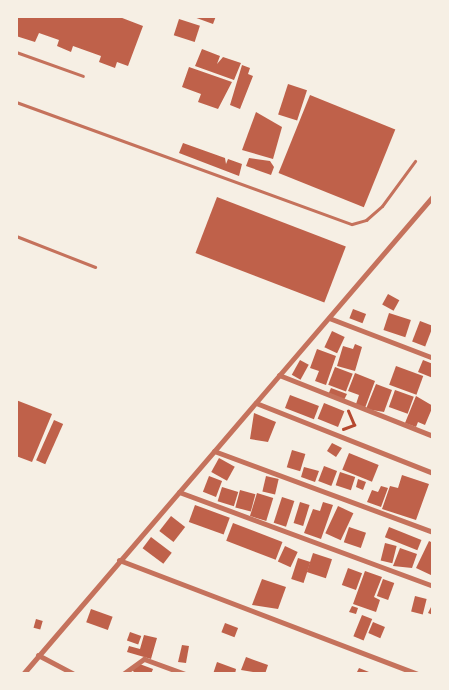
<!DOCTYPE html>
<style>
body{margin:0}
#map{position:relative;width:449px;height:690px;overflow:hidden;background:#f6efe4;font-family:"Exo 2",sans-serif}
div>[style]{position:absolute}
.building>*{inset:0;background:#bf614a;transform-origin:0 0}
.path>*{height:2.5px;margin:-1.25px;padding:0 1.25px;transform-origin:1.25px;border-radius:1.25px;background:#b5482f}
.service>*{height:3px;margin:-1.5px;padding:0 1.5px;transform-origin:1.5px;border-radius:1.5px;background:#c5725c}
.minor>*{height:5px;margin:-2.5px;padding:0 2.5px;transform-origin:2.5px;border-radius:2.5px;background:#c5725c}
span{translate:-50% -50%;white-space:nowrap;text-align:center;line-height:1.15;-webkit-text-stroke:4.5px #f6efe4;paint-order:stroke}
.frame{position:absolute;inset:0;border:18px solid #f6efe4;pointer-events:none}
</style>
<div id="map">
<div class="building">
<div style="clip-path:polygon(16px 16px,117px 16px,143px 26px,128px 66px,117px 62px,115px 68px,99px 62px,101px 56px,73px 46px,71px 52px,57px 46px,59px 40px,39px 33px,35px 42px,16px 36px)"></div>
<div style="clip-path:polygon(191px 16px,216px 16px,213px 24px)"></div>
<div style="left:179px;top:19px;width:22px;height:17px;rotate:18deg"></div>
<div style="clip-path:polygon(202px 49px,220px 56px,217px 64px,223px 57px,241px 63px,234px 80px,195px 66px)"></div>
<div style="clip-path:polygon(242px 65px,250px 68px,248px 74px,253px 76px,240px 109px,230px 105px)"></div>
<div style="clip-path:polygon(189px 67px,232px 82px,218px 109px,198px 102px,201px 94px,182px 87px)"></div>
<div style="left:288px;top:84px;width:20px;height:32px;rotate:18deg"></div>
<div style="left:310px;top:95px;width:92px;height:84px;rotate:22deg"></div>
<div style="clip-path:polygon(256px 112px,282px 127px,273px 159px,242px 150px)"></div>
<div style="clip-path:polygon(183px 143px,225px 158px,226px 164px,228px 159px,242px 164px,239px 176px,179px 153px)"></div>
<div style="clip-path:polygon(249px 158px,270px 161px,274px 167px,271px 175px,246px 166px)"></div>
<div style="left:217px;top:197px;width:138px;height:60px;rotate:21deg"></div>
<div style="left:388px;top:294px;width:13px;height:12px;rotate:29deg"></div>
<div style="left:353px;top:309px;width:14px;height:10px;rotate:21deg"></div>
<div style="left:389px;top:313px;width:23px;height:18px;rotate:18deg"></div>
<div style="left:420px;top:321px;width:14px;height:22px;rotate:21deg"></div>
<div style="left:332px;top:331px;width:14px;height:18px;rotate:25deg"></div>
<div style="clip-path:polygon(355px 344px,362px 347px,355px 371px,337px 366px,343px 346px,353px 349px)"></div>
<div style="clip-path:polygon(317px 349px,336px 356px,326px 385px,315px 381px,319px 371px,310px 368px)"></div>
<div style="left:300px;top:360px;width:10px;height:17px;rotate:29deg"></div>
<div style="clip-path:polygon(423px 360px,433px 364px,433px 378px,418px 372px)"></div>
<div style="left:396px;top:366px;width:29px;height:20px;rotate:20deg"></div>
<div style="left:335px;top:367px;width:19px;height:19px;rotate:21deg"></div>
<div style="clip-path:polygon(355px 373px,375px 381px,365px 408px,356px 404px,359px 395px,348px 391px)"></div>
<div style="clip-path:polygon(376px 384px,392px 390px,384px 412px,366px 409px)"></div>
<div style="clip-path:polygon(331px 388px,347px 394px,344px 400px,328px 395px)"></div>
<div style="left:395px;top:390px;width:20px;height:18px;rotate:20deg"></div>
<div style="left:290px;top:395px;width:31px;height:14px;rotate:21deg"></div>
<div style="clip-path:polygon(416px 396px,433px 406px,425px 425px,418px 422px,416px 427px,405px 423px)"></div>
<div style="clip-path:polygon(16px 400px,52px 414px,32px 462px,16px 456px)"></div>
<div style="left:324px;top:403px;width:22px;height:17px;rotate:22deg"></div>
<div style="clip-path:polygon(254px 413px,276px 422px,268px 442px,250px 439px)"></div>
<div style="left:54px;top:420px;width:10px;height:44px;rotate:24deg"></div>
<div style="clip-path:polygon(332px 443px,342px 448px,336px 457px,327px 451px)"></div>
<div style="left:292px;top:450px;width:14px;height:18px;rotate:17deg"></div>
<div style="left:349px;top:453px;width:32px;height:18px;rotate:22deg"></div>
<div style="left:219px;top:458px;width:18px;height:16px;rotate:29deg"></div>
<div style="left:324px;top:466px;width:14px;height:16px;rotate:21deg"></div>
<div style="clip-path:polygon(304px 467px,319px 471px,315px 482px,301px 477px)"></div>
<div style="left:340px;top:472px;width:16px;height:14px;rotate:18deg"></div>
<div style="clip-path:polygon(402px 475px,429px 484px,416px 520px,382px 509px,390px 486px,398px 488px)"></div>
<div style="left:209px;top:476px;width:14px;height:17px;rotate:21deg"></div>
<div style="left:266px;top:476px;width:13px;height:16px;rotate:13deg"></div>
<div style="clip-path:polygon(358px 479px,366px 482px,363px 490px,356px 487px)"></div>
<div style="clip-path:polygon(381px 486px,388px 488px,381px 507px,367px 502px,372px 490px,378px 492px)"></div>
<div style="left:222px;top:487px;width:17px;height:15px;rotate:17deg"></div>
<div style="left:240px;top:490px;width:16px;height:18px;rotate:15deg"></div>
<div style="left:257px;top:493px;width:17px;height:24px;rotate:17deg"></div>
<div style="left:282px;top:497px;width:13px;height:27px;rotate:18deg"></div>
<div style="left:300px;top:502px;width:10px;height:22px;rotate:17deg"></div>
<div style="clip-path:polygon(323px 502px,333px 505px,321px 539px,304px 533px,313px 509px,320px 511px)"></div>
<div style="left:195px;top:505px;width:37px;height:18px;rotate:20deg"></div>
<div style="left:338px;top:506px;width:17px;height:30px;rotate:25deg"></div>
<div style="left:171px;top:516px;width:18px;height:19px;rotate:38deg"></div>
<div style="left:233px;top:523px;width:53px;height:19px;rotate:21deg"></div>
<div style="left:349px;top:527px;width:18px;height:16px;rotate:19deg"></div>
<div style="left:389px;top:527px;width:35px;height:11px;rotate:22deg"></div>
<div style="left:151px;top:537px;width:26px;height:14px;rotate:37deg"></div>
<div style="clip-path:polygon(429px 541px,433px 543px,433px 576px,416px 568px)"></div>
<div style="left:385px;top:543px;width:12px;height:18px;rotate:14deg"></div>
<div style="left:285px;top:546px;width:14px;height:17px;rotate:25deg"></div>
<div style="clip-path:polygon(400px 548px,417px 554px,412px 568px,393px 566px)"></div>
<div style="left:313px;top:553px;width:20px;height:20px;rotate:18deg"></div>
<div style="left:298px;top:558px;width:13px;height:22px;rotate:18deg"></div>
<div style="left:348px;top:568px;width:15px;height:18px;rotate:20deg"></div>
<div style="clip-path:polygon(365px 571px,382px 577px,374px 597px,380px 600px,376px 612px,353px 604px)"></div>
<div style="clip-path:polygon(262px 579px,286px 587px,278px 609px,252px 605px)"></div>
<div style="left:383px;top:579px;width:12px;height:18px;rotate:20deg"></div>
<div style="left:415px;top:596px;width:12px;height:16px;rotate:14deg"></div>
<div style="clip-path:polygon(433px 603px,433px 615px,428px 613px)"></div>
<div style="clip-path:polygon(352px 606px,358px 608px,356px 614px,349px 612px)"></div>
<div style="left:91px;top:609px;width:23px;height:14px;rotate:20deg"></div>
<div style="left:362px;top:615px;width:11px;height:23px;rotate:22deg"></div>
<div style="left:36px;top:619px;width:7px;height:9px;rotate:16deg"></div>
<div style="left:373px;top:622px;width:13px;height:12px;rotate:23deg"></div>
<div style="left:225px;top:623px;width:14px;height:10px;rotate:21deg"></div>
<div style="left:130px;top:632px;width:12px;height:9px;rotate:20deg"></div>
<div style="clip-path:polygon(144px 635px,157px 638px,151px 659px,127px 652px,129px 646px,140px 649px)"></div>
<div style="clip-path:polygon(182px 645px,189px 646px,186px 663px,178px 662px)"></div>
<div style="clip-path:polygon(246px 657px,268px 665px,265px 674px,241px 670px)"></div>
<div style="clip-path:polygon(217px 662px,236px 669px,235px 674px,213px 674px)"></div>
<div style="clip-path:polygon(137px 663px,153px 669px,151px 674px,135px 674px,132px 669px)"></div>
<div style="clip-path:polygon(359px 668px,369px 672px,368px 674px,356px 674px)"></div>
</div>
<div class="path">
<div style="left:343px;top:429px;width:12px;rotate:-20deg"></div>
<div style="left:354px;top:425px;width:15px;rotate:-113deg"></div>
</div>
<div class="service">
<div style="left:16px;top:52px;width:71px;rotate:19.7deg"></div>
<div style="left:16px;top:102px;width:357px;rotate:20deg"></div>
<div style="left:352px;top:224px;width:15px;rotate:-16deg"></div>
<div style="left:366px;top:220px;width:21px;rotate:-41deg"></div>
<div style="left:382px;top:206px;width:56px;rotate:-53.7deg"></div>
<div style="left:16px;top:236px;width:85px;rotate:21.4deg"></div>
</div>
<div class="minor">
<div style="left:329px;top:318px;width:111px;rotate:21deg"></div>
<div style="left:279px;top:375px;width:166px;rotate:21.6deg"></div>
<div style="left:256px;top:403px;width:190px;rotate:21.6deg"></div>
<div style="left:214px;top:451px;width:233px;rotate:20.3deg"></div>
<div style="left:179px;top:492px;width:271px;rotate:20.3deg"></div>
<div style="left:119px;top:560px;width:320px;rotate:20.9deg"></div>
<div style="left:38px;top:655px;width:41px;rotate:27.8deg"></div>
<div style="left:23px;top:674px;width:630px;rotate:-49.38deg"></div>
<div style="left:123px;top:674px;width:26px;rotate:-36deg"></div>
<div style="left:144px;top:659px;width:44px;rotate:20.1deg"></div>
</div>
<div class="frame"></div>
</div>
